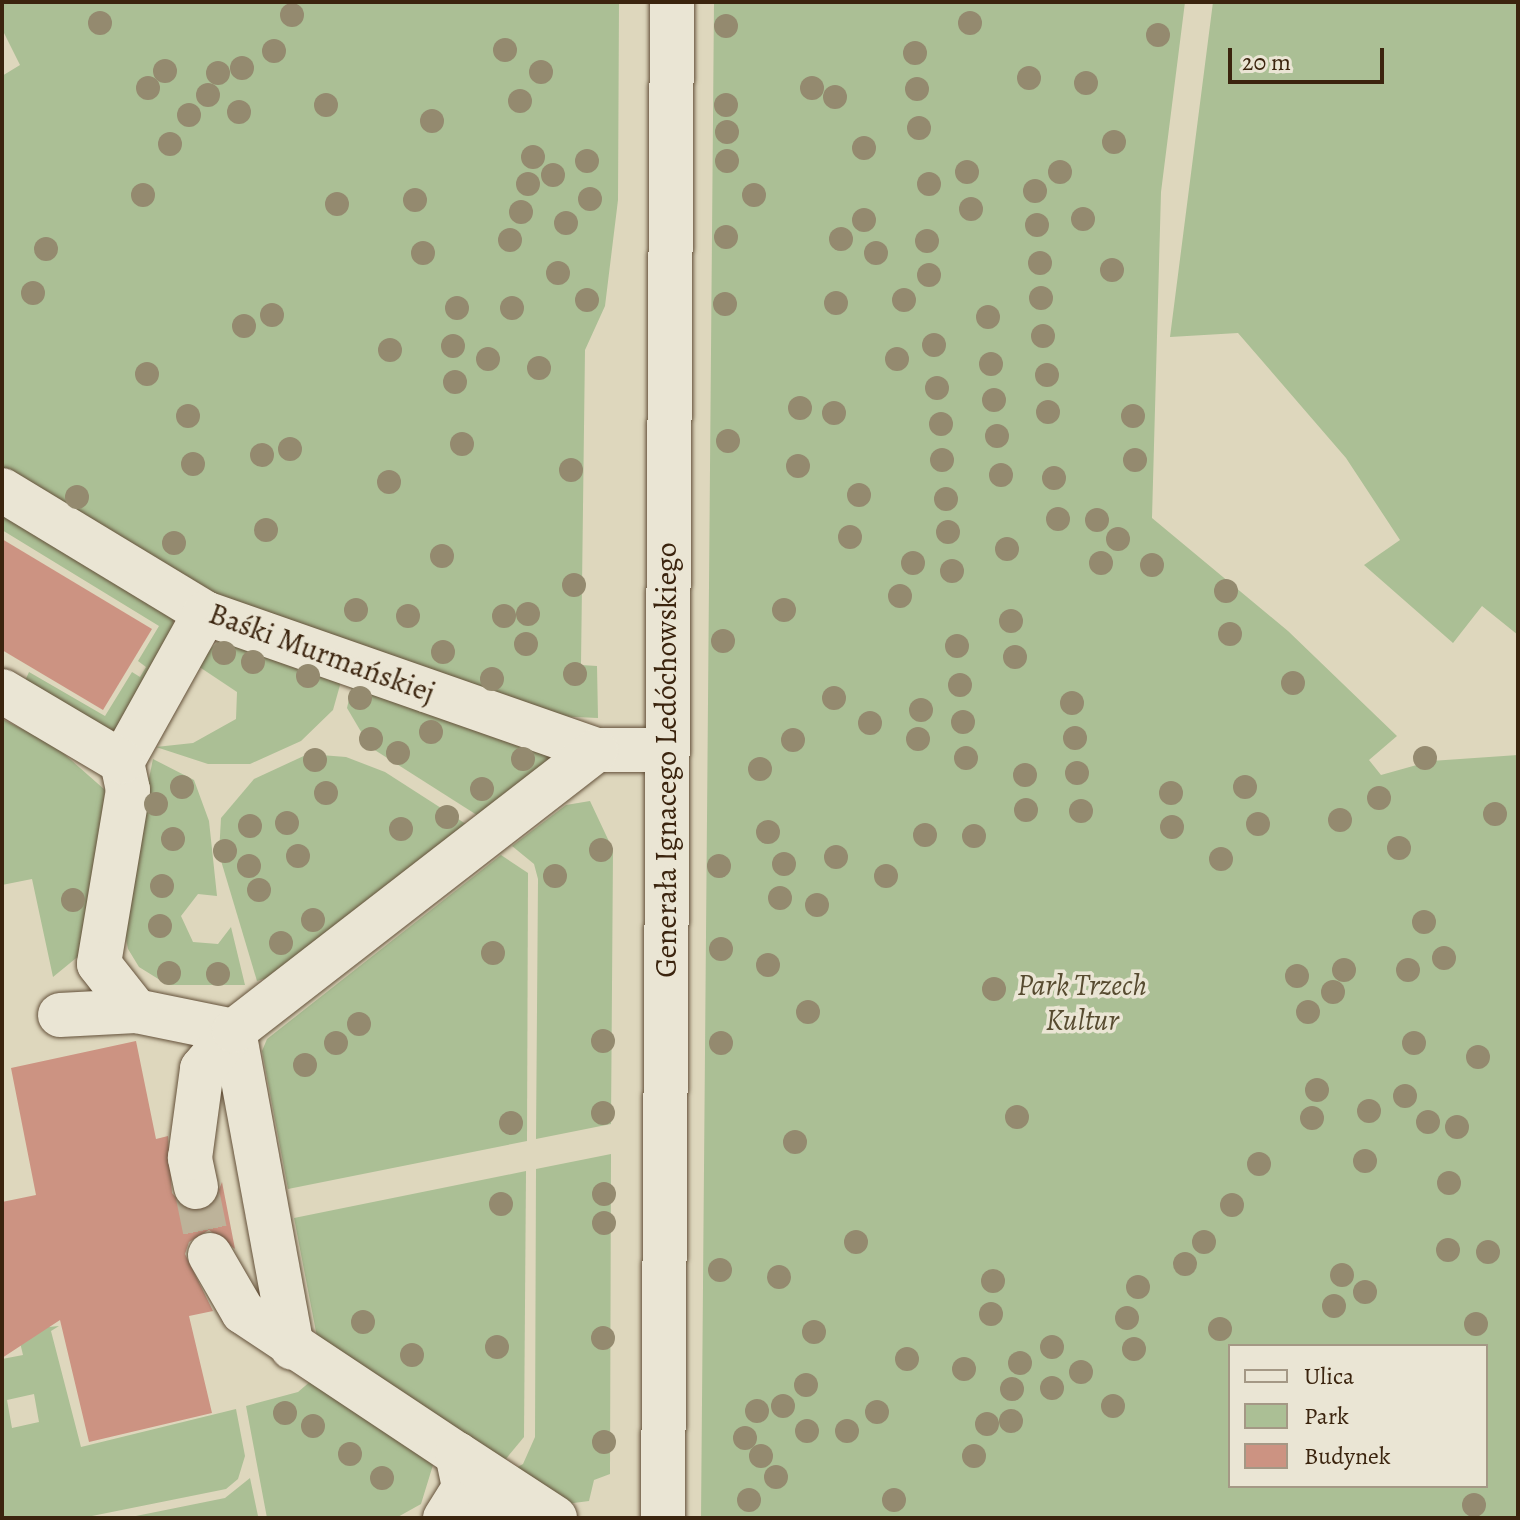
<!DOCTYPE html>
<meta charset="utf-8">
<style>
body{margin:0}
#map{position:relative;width:1520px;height:1520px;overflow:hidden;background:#ded7bd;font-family:Alegreya,serif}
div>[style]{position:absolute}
.green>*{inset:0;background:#abbf95}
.building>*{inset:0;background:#cc9382}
.minor-tunnel>*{height:44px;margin-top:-22px;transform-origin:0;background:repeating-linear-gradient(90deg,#bdb39a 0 44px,transparent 0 66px)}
.roads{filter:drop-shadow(0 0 2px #64513a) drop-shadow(0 0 2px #64513a)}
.minor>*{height:44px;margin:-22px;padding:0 22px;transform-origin:22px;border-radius:22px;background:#eae5d4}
.trees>*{width:24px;height:24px;margin:-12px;border-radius:50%;background:#948a6f}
span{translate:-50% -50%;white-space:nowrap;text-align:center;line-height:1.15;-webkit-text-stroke:7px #eae5d4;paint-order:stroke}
.street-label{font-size:30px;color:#3b240e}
.park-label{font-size:30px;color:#574b30;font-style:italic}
.frame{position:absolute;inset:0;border:4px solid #3b240e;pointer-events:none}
.legend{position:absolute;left:1228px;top:1344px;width:260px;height:144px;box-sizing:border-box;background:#eae5d4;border:2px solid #a49885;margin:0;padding:10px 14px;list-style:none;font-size:24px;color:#3b240e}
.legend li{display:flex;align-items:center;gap:16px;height:40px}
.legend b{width:40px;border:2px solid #a49885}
.scale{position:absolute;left:1228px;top:48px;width:156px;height:36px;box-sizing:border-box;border:4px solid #3b240e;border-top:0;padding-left:10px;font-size:24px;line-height:28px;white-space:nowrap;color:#3b240e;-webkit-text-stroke:6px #eae5d4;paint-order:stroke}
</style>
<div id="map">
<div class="green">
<div style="clip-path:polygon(3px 2px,619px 2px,618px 200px,605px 306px,585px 350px,581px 665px,597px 666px,598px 718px,553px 716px,216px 598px,2px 471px,2px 76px,20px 65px,2px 29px)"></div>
<div style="clip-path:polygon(evenodd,714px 2px,1185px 2px,1161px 192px,1152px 518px,1288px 631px,1397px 736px,1369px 760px,1381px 775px,1431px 761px,1518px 755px,1518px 1518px,701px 1518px,714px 2px,1230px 1346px,1486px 1346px,1486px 1486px,1230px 1486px,1230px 1346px)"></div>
<div style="clip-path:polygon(1213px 2px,1518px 2px,1518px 635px,1482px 606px,1453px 643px,1364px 565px,1400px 540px,1346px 458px,1238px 333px,1170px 337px)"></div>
<div style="clip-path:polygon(2px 515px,173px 615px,174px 629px,115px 730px,106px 732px,24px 683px,29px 672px,105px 716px,132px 672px,140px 677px,146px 667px,138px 661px,159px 626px,2px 530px)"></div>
<div style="clip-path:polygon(222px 638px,342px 678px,333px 710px,301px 741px,250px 764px,208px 764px,156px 747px,193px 743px,236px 719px,237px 692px,195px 664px)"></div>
<div style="clip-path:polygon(353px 682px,550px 749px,553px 760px,480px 817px,370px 747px,347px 708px)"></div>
<div style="clip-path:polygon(2px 719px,54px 745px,105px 790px,86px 950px,53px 977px,32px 879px,2px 885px)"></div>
<div style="clip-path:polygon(308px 754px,346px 757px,385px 772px,469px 826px,279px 974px,257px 981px,219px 854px,221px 818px,254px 779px)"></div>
<div style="clip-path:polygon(153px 759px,194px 780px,209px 821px,217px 896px,198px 894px,181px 916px,193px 942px,218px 944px,231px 927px,245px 985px,168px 985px,139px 967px,128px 949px,121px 913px)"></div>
<div style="clip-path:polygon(590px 801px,613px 850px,611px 1124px,536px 1139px,538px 879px,534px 864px,512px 846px,566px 805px)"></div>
<div style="clip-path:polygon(501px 855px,528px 873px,527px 1141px,288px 1189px,262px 1051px,267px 1039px)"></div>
<div style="clip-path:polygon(611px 1154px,610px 1474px,594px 1480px,589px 1501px,566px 1504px,509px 1472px,523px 1464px,535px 1437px,536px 1169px)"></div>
<div style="clip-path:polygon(526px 1171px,524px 1437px,500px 1466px,317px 1337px,294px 1218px)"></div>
<div style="clip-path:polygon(evenodd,59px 1326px,51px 1331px,81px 1447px,236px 1409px,245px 1456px,238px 1479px,226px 1489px,82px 1518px,2px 1518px,2px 1359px,23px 1355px,17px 1330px,59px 1326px,34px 1394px,39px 1422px,12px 1428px,7px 1400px,34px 1394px)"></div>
<div style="clip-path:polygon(312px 1380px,433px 1465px,421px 1504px,396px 1518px,267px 1518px,246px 1406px,298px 1392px)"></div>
<div style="clip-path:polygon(250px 1478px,258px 1516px,126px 1518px,225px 1498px)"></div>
</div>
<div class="building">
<div style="clip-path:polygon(2px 539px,152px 629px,103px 710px,2px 650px)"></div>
<div style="clip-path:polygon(136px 1041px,156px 1139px,168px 1136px,172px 1193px,187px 1210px,202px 1211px,213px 1205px,222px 1182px,235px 1249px,209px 1230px,189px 1242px,185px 1254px,213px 1311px,189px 1316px,212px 1413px,89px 1442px,60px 1320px,2px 1358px,2px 1202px,36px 1195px,11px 1068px)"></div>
</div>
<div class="minor-tunnel">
<div style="left:196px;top:1187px;width:69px;rotate:78.4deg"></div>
</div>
<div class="roads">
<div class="minor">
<div style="left:2px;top:490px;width:237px;rotate:31.2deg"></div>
<div style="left:205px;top:613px;width:414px;rotate:19.3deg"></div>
<div style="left:596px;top:750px;width:70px"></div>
<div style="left:205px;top:613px;width:171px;rotate:119.1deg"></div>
<div style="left:122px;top:762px;width:29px;rotate:78deg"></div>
<div style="left:128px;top:790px;width:176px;rotate:99.5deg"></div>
<div style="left:99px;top:964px;width:60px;rotate:51.8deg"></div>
<div style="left:136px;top:1011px;width:100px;rotate:11.5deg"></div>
<div style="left:2px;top:691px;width:139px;rotate:30.6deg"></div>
<div style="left:60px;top:1015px;width:76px;rotate:-3deg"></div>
<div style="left:234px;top:1031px;width:322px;rotate:79.6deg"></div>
<div style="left:196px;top:1187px;width:30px;rotate:-102deg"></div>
<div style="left:190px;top:1158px;width:90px;rotate:-82.3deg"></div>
<div style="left:202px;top:1069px;width:50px;rotate:-49.9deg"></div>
<div style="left:234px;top:1031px;width:458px;rotate:-37.8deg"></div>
<div style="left:210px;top:1255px;width:66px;rotate:59.9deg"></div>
<div style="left:243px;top:1312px;width:257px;rotate:33.6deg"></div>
<div style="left:457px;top:1454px;width:35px;rotate:78deg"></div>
<div style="left:464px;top:1488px;width:36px;rotate:122deg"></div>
<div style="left:457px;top:1454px;width:117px;rotate:33.1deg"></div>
<div style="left:485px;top:1518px;width:66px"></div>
<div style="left:663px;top:1518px;width:1516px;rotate:-89.66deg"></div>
</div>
</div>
<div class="trees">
<div style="left:292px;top:15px"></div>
<div style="left:100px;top:23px"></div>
<div style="left:970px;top:23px"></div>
<div style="left:726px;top:26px"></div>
<div style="left:1158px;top:35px"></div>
<div style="left:505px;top:50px"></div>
<div style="left:274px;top:51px"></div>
<div style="left:915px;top:53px"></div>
<div style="left:242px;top:68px"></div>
<div style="left:165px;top:71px"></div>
<div style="left:541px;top:72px"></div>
<div style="left:218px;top:73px"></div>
<div style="left:1029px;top:78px"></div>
<div style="left:1086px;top:83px"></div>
<div style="left:148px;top:88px"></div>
<div style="left:812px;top:88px"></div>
<div style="left:917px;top:89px"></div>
<div style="left:208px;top:95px"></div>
<div style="left:835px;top:97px"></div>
<div style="left:520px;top:101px"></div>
<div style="left:326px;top:105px"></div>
<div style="left:726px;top:105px"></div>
<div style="left:239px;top:112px"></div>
<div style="left:189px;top:115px"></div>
<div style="left:432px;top:121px"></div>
<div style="left:919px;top:128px"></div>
<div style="left:727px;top:132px"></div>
<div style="left:1114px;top:142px"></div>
<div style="left:170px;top:144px"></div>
<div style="left:864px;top:148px"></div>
<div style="left:533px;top:157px"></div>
<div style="left:587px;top:161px"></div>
<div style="left:727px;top:161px"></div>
<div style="left:967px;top:172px"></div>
<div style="left:1060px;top:172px"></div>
<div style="left:553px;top:175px"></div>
<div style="left:528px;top:184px"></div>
<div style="left:929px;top:184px"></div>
<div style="left:1035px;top:191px"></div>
<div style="left:143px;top:195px"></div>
<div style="left:754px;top:195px"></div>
<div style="left:590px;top:199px"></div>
<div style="left:415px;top:200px"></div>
<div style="left:337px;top:204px"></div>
<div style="left:971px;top:209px"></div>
<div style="left:521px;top:212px"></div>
<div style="left:1083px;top:219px"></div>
<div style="left:864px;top:220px"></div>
<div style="left:566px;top:223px"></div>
<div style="left:1037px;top:225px"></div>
<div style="left:726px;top:237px"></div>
<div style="left:841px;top:239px"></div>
<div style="left:510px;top:240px"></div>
<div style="left:927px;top:241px"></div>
<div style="left:46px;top:249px"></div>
<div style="left:423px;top:253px"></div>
<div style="left:876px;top:253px"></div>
<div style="left:1040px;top:263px"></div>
<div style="left:1112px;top:270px"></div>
<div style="left:558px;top:273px"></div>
<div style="left:929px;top:275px"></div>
<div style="left:33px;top:293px"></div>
<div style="left:1041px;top:298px"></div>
<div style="left:587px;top:300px"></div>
<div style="left:904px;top:300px"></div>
<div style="left:836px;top:303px"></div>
<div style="left:725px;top:304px"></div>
<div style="left:457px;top:308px"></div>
<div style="left:512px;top:308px"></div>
<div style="left:272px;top:315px"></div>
<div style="left:988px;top:317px"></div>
<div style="left:244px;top:326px"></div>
<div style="left:1043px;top:336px"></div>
<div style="left:934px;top:345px"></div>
<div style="left:453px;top:346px"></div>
<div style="left:390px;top:350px"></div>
<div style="left:488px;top:359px"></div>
<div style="left:897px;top:359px"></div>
<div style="left:991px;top:364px"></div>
<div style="left:539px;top:368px"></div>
<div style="left:147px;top:374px"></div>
<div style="left:1047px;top:375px"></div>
<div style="left:455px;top:382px"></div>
<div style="left:937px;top:388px"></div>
<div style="left:994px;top:400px"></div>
<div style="left:800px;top:408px"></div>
<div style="left:1048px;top:412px"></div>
<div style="left:834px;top:413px"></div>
<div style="left:188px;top:416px"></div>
<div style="left:1133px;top:416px"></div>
<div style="left:941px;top:424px"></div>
<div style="left:997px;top:436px"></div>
<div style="left:728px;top:441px"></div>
<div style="left:462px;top:444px"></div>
<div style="left:290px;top:449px"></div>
<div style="left:262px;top:455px"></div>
<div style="left:942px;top:460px"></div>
<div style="left:1135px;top:460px"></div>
<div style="left:193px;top:464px"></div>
<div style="left:798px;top:466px"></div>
<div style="left:571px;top:470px"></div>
<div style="left:1001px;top:475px"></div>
<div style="left:1054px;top:478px"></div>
<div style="left:389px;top:482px"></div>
<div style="left:859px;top:495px"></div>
<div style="left:77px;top:497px"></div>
<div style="left:946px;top:499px"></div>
<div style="left:1058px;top:519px"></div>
<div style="left:1097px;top:520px"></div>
<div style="left:266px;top:530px"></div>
<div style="left:948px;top:532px"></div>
<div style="left:850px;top:537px"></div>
<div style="left:1118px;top:539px"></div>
<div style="left:174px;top:543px"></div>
<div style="left:1007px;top:549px"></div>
<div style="left:442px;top:556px"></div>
<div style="left:913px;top:563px"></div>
<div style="left:1101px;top:563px"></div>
<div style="left:1152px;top:565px"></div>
<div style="left:952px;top:571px"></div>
<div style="left:574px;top:585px"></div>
<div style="left:1226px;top:591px"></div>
<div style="left:900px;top:596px"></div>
<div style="left:356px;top:610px"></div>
<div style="left:784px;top:610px"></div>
<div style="left:528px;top:614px"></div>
<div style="left:408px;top:616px"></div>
<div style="left:504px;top:616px"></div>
<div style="left:1011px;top:621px"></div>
<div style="left:1230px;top:634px"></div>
<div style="left:723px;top:641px"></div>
<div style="left:526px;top:644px"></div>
<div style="left:957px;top:646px"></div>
<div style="left:443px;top:652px"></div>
<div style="left:224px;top:653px"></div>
<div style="left:1015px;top:657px"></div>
<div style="left:253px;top:662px"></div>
<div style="left:575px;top:674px"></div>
<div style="left:308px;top:676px"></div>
<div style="left:492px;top:679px"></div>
<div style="left:1293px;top:683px"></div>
<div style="left:960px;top:685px"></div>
<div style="left:360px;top:698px"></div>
<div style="left:834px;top:698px"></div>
<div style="left:1072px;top:703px"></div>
<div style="left:921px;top:710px"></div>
<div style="left:963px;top:722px"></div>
<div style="left:870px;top:723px"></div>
<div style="left:431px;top:732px"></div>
<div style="left:1075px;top:738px"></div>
<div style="left:371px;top:739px"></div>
<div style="left:918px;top:739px"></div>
<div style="left:793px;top:740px"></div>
<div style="left:398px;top:753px"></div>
<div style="left:966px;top:758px"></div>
<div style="left:1425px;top:758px"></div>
<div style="left:523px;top:759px"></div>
<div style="left:315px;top:760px"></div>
<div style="left:760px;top:769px"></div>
<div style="left:1077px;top:773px"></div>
<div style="left:1025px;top:775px"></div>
<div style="left:182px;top:787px"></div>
<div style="left:1245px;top:787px"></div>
<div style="left:482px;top:789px"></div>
<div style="left:326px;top:793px"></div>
<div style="left:1171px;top:793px"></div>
<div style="left:1379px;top:798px"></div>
<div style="left:156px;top:804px"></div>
<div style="left:1026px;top:810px"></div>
<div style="left:1081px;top:811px"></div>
<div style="left:1495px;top:814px"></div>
<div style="left:447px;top:817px"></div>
<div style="left:1340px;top:820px"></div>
<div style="left:287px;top:823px"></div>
<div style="left:1258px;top:824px"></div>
<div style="left:250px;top:826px"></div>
<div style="left:1172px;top:827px"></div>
<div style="left:401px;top:829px"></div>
<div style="left:768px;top:832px"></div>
<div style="left:925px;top:835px"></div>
<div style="left:974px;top:836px"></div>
<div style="left:173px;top:839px"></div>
<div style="left:1399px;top:848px"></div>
<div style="left:601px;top:850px"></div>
<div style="left:225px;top:851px"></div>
<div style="left:298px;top:856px"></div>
<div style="left:836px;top:857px"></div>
<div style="left:1221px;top:859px"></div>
<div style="left:784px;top:864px"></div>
<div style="left:249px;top:866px"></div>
<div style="left:719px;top:866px"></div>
<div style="left:555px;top:876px"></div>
<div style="left:886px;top:876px"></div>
<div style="left:162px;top:886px"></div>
<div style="left:259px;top:890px"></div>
<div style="left:780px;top:898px"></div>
<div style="left:73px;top:900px"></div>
<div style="left:817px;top:905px"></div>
<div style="left:313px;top:920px"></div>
<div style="left:1424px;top:922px"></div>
<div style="left:160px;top:926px"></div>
<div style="left:281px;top:943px"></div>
<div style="left:721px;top:949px"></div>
<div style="left:493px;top:953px"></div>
<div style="left:1444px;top:958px"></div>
<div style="left:768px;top:965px"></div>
<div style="left:1344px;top:970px"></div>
<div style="left:1408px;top:970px"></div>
<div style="left:169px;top:973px"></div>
<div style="left:218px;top:974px"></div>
<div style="left:1297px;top:976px"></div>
<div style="left:994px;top:989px"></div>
<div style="left:1333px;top:992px"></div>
<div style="left:808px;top:1012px"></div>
<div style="left:1308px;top:1012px"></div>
<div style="left:359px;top:1024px"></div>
<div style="left:603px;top:1041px"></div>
<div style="left:336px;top:1043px"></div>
<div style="left:721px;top:1043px"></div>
<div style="left:1414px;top:1043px"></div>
<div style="left:1478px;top:1057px"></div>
<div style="left:305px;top:1065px"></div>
<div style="left:1317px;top:1090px"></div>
<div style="left:1405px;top:1096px"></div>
<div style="left:1369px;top:1111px"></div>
<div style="left:603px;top:1113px"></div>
<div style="left:1017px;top:1117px"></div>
<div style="left:1312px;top:1118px"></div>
<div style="left:1428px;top:1122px"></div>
<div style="left:511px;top:1123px"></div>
<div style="left:1457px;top:1127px"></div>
<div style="left:795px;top:1142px"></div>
<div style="left:1365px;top:1161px"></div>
<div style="left:1259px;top:1164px"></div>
<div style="left:1449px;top:1183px"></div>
<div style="left:604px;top:1194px"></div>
<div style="left:501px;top:1204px"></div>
<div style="left:1232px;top:1205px"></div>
<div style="left:604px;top:1223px"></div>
<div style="left:856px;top:1242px"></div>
<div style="left:1204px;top:1242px"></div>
<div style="left:1448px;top:1250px"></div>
<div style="left:1488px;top:1252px"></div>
<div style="left:1185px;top:1264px"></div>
<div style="left:720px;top:1270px"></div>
<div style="left:1342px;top:1275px"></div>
<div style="left:779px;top:1277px"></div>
<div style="left:993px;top:1281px"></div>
<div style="left:1138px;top:1287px"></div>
<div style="left:1365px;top:1292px"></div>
<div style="left:1334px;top:1306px"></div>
<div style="left:991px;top:1314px"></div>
<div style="left:1127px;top:1318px"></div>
<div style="left:363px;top:1322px"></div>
<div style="left:1476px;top:1324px"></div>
<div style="left:1220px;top:1329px"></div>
<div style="left:814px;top:1332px"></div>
<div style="left:603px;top:1338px"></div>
<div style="left:497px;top:1347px"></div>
<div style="left:1052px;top:1347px"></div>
<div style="left:1134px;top:1349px"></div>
<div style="left:412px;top:1355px"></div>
<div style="left:907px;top:1359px"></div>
<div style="left:1020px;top:1363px"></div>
<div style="left:964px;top:1369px"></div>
<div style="left:1081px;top:1372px"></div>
<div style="left:806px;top:1385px"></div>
<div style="left:1052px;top:1388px"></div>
<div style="left:1012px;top:1389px"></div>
<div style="left:783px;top:1406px"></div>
<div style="left:1113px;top:1406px"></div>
<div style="left:757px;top:1411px"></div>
<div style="left:877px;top:1412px"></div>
<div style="left:285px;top:1413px"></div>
<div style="left:1011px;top:1421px"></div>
<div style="left:987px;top:1424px"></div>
<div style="left:313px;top:1426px"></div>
<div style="left:807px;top:1431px"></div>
<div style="left:847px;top:1431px"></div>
<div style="left:745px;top:1438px"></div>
<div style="left:604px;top:1442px"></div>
<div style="left:350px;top:1454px"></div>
<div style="left:761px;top:1456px"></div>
<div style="left:974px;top:1456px"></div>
<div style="left:776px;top:1477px"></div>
<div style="left:382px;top:1478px"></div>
<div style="left:749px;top:1500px"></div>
<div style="left:894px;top:1500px"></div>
<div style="left:1474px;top:1505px"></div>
</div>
<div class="street-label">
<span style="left:322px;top:653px;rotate:20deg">Baśki Murmańskiej</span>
<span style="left:666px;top:760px;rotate:-90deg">Generała Ignacego Ledóchowskiego</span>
</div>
<div class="park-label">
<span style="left:1082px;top:1002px">Park Trzech<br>Kultur</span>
</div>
<div class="frame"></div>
<ul class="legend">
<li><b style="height:10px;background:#eae5d4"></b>Ulica</li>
<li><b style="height:22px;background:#abbf95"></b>Park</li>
<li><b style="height:22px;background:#cc9382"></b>Budynek</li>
</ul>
<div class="scale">20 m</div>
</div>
